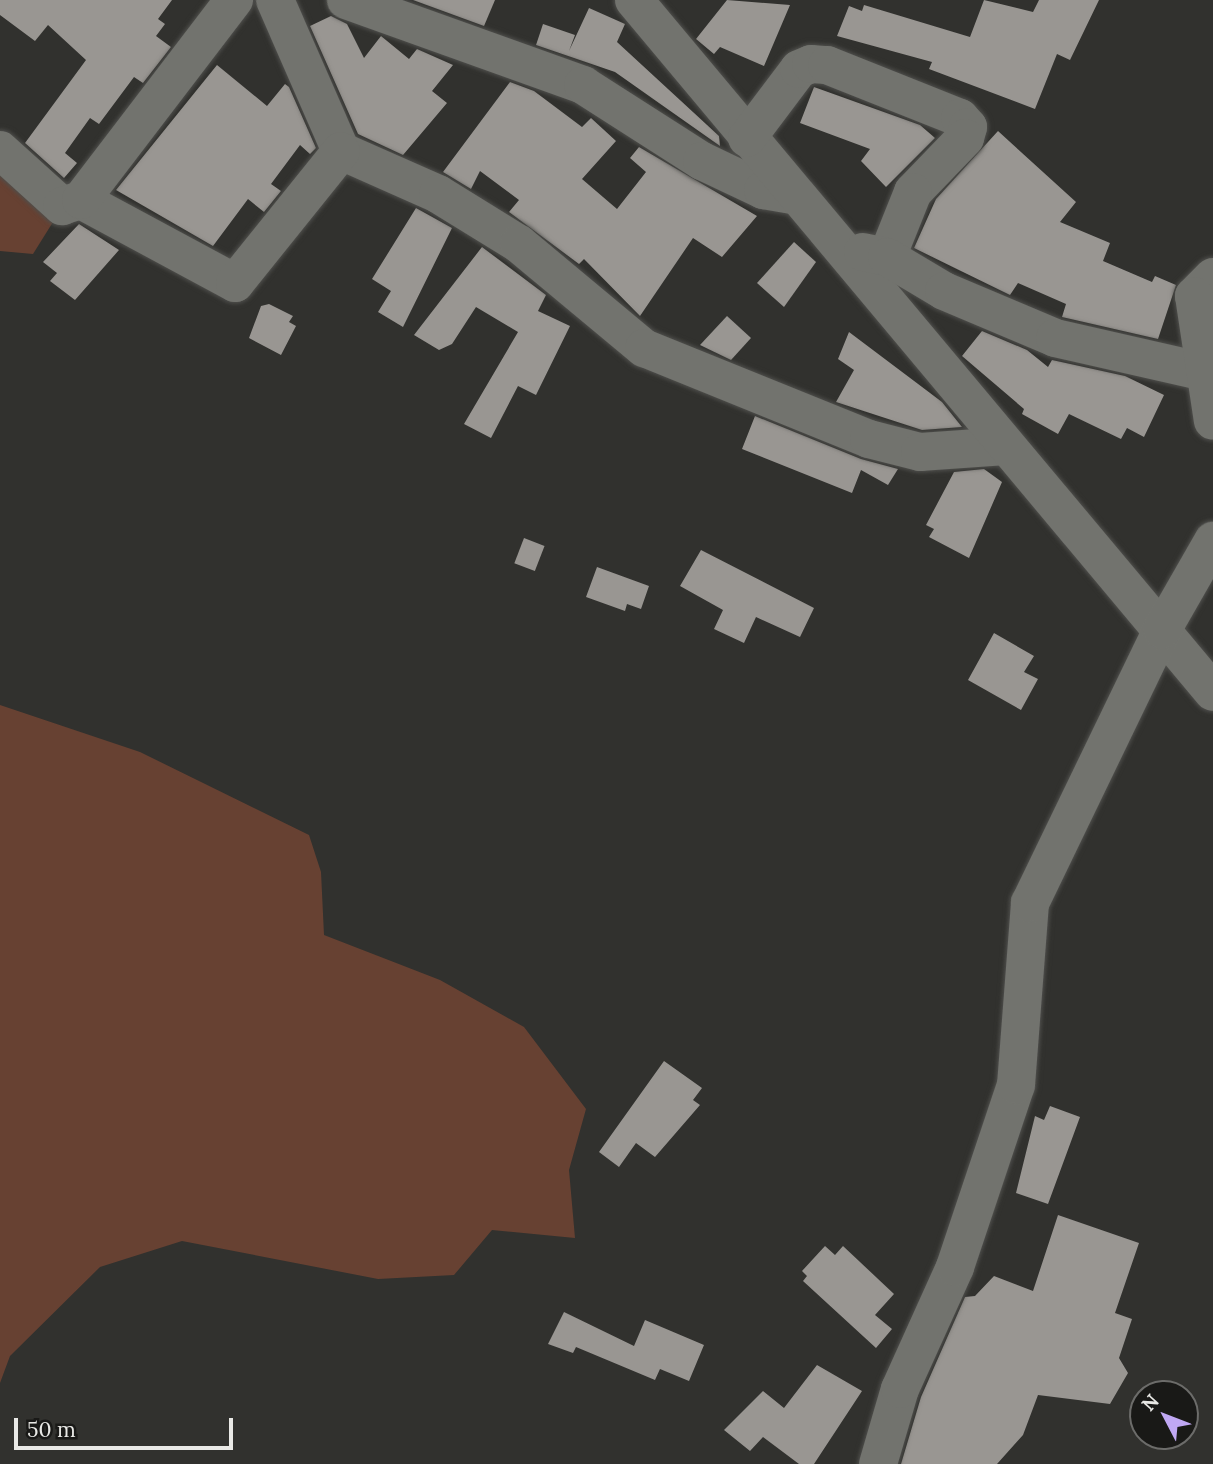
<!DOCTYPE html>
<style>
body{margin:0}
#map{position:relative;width:1213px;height:1464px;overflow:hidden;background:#31312e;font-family:Lora,serif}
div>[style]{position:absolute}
.green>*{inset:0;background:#674132}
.building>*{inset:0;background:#999692;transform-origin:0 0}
.roads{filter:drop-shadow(0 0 2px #4f4f4c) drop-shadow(0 0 2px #4f4f4c)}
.minor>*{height:38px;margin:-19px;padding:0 19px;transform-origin:19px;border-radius:19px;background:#72736e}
span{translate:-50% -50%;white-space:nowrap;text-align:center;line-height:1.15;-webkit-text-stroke:7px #191917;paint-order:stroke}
.north{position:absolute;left:1129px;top:1380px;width:70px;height:70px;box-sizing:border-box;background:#191917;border:2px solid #6c6c6a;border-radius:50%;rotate:312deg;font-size:19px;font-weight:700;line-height:28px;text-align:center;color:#e9e9e6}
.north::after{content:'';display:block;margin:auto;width:24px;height:32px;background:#c0a8f4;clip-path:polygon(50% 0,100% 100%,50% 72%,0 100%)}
.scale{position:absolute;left:14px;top:1418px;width:219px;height:32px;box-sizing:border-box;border:4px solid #e9e9e6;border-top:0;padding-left:9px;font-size:21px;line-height:24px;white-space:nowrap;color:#e9e9e6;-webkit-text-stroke:5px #191917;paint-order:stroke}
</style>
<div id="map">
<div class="green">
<div style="clip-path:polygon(0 162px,58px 214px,33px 254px,0 251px)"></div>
<div style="clip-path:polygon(0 705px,140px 752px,309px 835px,321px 872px,324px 935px,440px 980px,524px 1027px,586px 1109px,569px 1170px,575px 1238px,492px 1230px,454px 1275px,378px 1279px,182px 1241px,100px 1267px,10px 1356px,0 1383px)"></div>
</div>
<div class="building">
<div style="clip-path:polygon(0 0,172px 0,158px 19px,165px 24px,156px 36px,171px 47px,143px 83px,134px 77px,99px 124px,90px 118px,65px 153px,77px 163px,64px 178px,25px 143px,86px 60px,48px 25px,35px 41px,0 15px)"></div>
<div style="clip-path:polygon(413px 0,495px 0,484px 26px)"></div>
<div style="clip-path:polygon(727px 0,790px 5px,764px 66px,720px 47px,714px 54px,696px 39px)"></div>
<div style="clip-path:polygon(984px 0,1033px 12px,1039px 0,1099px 0,1070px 60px,1057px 54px,1035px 109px,929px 69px,932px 62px,837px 36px,849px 6px,862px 11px,864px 5px,970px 37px)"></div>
<div style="clip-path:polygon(589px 8px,625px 24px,617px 42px,719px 136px,720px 146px,615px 72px,536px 45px,543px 24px,575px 35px,569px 51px)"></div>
<div style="clip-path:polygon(331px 16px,347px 24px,364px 58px,381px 36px,409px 59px,417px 49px,453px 65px,432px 91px,447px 103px,403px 155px,358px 134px,310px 26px)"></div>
<div style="clip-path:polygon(217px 65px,267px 106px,285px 84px,289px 87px,316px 148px,310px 154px,300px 145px,271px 184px,281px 191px,264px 212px,248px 199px,213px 246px,116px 190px)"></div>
<div style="clip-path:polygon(510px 82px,534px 91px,582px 127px,591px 118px,616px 141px,582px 179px,617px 209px,646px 172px,630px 158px,639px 147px,757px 216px,722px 257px,693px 238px,640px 316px,584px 259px,579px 264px,509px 212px,519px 200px,480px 171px,471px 189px,443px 172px)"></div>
<div style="clip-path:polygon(814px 87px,920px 125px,935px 138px,886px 187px,861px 161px,870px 149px,800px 123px)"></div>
<div style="clip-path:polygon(998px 131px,1076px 202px,1060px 222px,1110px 243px,1103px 261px,1152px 282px,1155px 276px,1176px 285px,1158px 339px,1062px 317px,1066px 304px,1018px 283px,1010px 295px,914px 248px,936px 199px)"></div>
<div style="clip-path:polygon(416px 208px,452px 228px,403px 327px,378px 312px,391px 291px,372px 279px)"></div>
<div style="clip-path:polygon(79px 224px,119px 250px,75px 300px,50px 281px,57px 273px,43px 262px)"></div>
<div style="clip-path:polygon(794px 242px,816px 262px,784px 307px,757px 283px)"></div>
<div style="clip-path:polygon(482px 247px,546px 295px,538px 311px,570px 326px,536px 395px,518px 386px,491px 438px,464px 424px,518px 332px,476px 307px,452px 344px,439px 350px,414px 335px)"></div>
<div style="clip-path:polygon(269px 304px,293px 316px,289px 322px,296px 326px,281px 355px,249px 338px,261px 306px)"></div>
<div style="clip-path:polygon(727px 316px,751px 338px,731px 360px,700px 345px)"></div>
<div style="clip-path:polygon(982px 331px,1027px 350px,1048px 367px,1052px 360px,1125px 376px,1164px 395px,1144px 437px,1127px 428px,1121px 439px,1069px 414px,1058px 434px,1022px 414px,1024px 409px,962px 356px)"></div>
<div style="clip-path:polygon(849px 332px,942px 402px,962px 427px,922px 430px,836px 402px,854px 370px,838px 359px)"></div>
<div style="clip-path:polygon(755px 416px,861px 459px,898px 469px,888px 485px,861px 470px,852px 493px,742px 449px)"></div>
<div style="clip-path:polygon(984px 469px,1002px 482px,969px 558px,929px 537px,934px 529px,926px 525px,954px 472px)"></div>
<div style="left:524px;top:538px;width:22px;height:27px;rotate:21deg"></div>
<div style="clip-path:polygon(701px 550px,814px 608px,800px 637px,756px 617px,744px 643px,714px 629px,723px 610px,680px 586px)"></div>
<div style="clip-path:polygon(597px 567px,649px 586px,641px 609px,627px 604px,625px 611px,586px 597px)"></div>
<div style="clip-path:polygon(994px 633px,1034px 656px,1024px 672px,1038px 679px,1021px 710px,968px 680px)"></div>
<div style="clip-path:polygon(664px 1061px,702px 1088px,693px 1100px,700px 1105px,655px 1157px,636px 1143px,619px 1167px,599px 1152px)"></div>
<div style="clip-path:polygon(1050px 1106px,1080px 1117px,1048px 1204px,1016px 1193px,1035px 1116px,1044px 1120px)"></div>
<div style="clip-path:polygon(1058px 1215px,1139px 1243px,1115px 1313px,1132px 1319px,1119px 1358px,1128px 1373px,1110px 1404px,1038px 1395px,1023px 1435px,997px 1464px,901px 1464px,921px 1397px,965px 1297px,975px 1296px,994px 1276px,1033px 1291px)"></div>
<div style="clip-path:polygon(825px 1246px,835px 1255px,843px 1246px,894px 1294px,875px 1315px,892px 1329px,876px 1348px,803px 1281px,807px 1276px,802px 1271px)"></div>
<div style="clip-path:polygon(564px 1312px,634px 1346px,645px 1320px,704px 1345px,689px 1381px,660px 1369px,655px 1380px,576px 1347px,573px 1353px,548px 1344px)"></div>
<div style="clip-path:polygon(817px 1365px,862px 1391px,814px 1464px,799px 1464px,763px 1437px,750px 1451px,724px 1430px,763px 1391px,784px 1408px)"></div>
</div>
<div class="roads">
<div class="minor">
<div style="left:275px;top:0;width:165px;rotate:66.4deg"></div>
<div style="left:341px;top:151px;width:106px;rotate:23.9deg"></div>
<div style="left:438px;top:194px;width:95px;rotate:31.7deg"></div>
<div style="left:519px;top:244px;width:163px;rotate:39.8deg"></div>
<div style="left:644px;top:348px;width:243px;rotate:22deg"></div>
<div style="left:869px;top:439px;width:53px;rotate:14.3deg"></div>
<div style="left:920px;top:452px;width:86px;rotate:-4deg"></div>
<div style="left:346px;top:0;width:252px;rotate:19.7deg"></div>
<div style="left:583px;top:85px;width:141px;rotate:32.6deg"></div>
<div style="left:702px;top:161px;width:68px;rotate:25.4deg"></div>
<div style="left:763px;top:190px;width:34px;rotate:10deg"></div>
<div style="left:634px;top:0;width:902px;rotate:50.08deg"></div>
<div style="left:747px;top:138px;width:86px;rotate:-53deg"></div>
<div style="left:799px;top:69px;width:13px;rotate:-23deg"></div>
<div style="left:811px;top:64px;width:16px;rotate:4deg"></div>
<div style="left:827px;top:65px;width:143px;rotate:21.7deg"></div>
<div style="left:960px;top:118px;width:12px;rotate:48deg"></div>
<div style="left:968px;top:127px;width:11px;rotate:105deg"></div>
<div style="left:965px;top:138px;width:75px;rotate:133.9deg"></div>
<div style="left:913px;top:192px;width:70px;rotate:111.8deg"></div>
<div style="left:0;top:150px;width:84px;rotate:42.1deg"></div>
<div style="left:62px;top:206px;width:20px;rotate:-18deg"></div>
<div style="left:81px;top:200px;width:175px;rotate:28.3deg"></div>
<div style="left:235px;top:283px;width:169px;rotate:-51.2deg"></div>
<div style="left:81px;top:200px;width:252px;rotate:-52.6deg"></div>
<div style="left:863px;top:252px;width:25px;rotate:12deg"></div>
<div style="left:887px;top:257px;width:66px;rotate:30.8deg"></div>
<div style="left:944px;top:291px;width:121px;rotate:22.9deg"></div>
<div style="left:1055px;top:338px;width:158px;rotate:12.8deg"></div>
<div style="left:1213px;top:277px;width:27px;rotate:135deg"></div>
<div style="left:1194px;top:296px;width:126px;rotate:81.4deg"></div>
<div style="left:878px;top:1464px;width:78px;rotate:-73.7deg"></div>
<div style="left:900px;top:1389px;width:134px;rotate:-65.7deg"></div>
<div style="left:955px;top:1267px;width:192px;rotate:-71.5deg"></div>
<div style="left:1016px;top:1085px;width:183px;rotate:-85.6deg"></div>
<div style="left:1030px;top:903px;width:303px;rotate:-64.2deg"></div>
<div style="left:1162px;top:630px;width:103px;rotate:-60.2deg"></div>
</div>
</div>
<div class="north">N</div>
<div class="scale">50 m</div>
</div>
